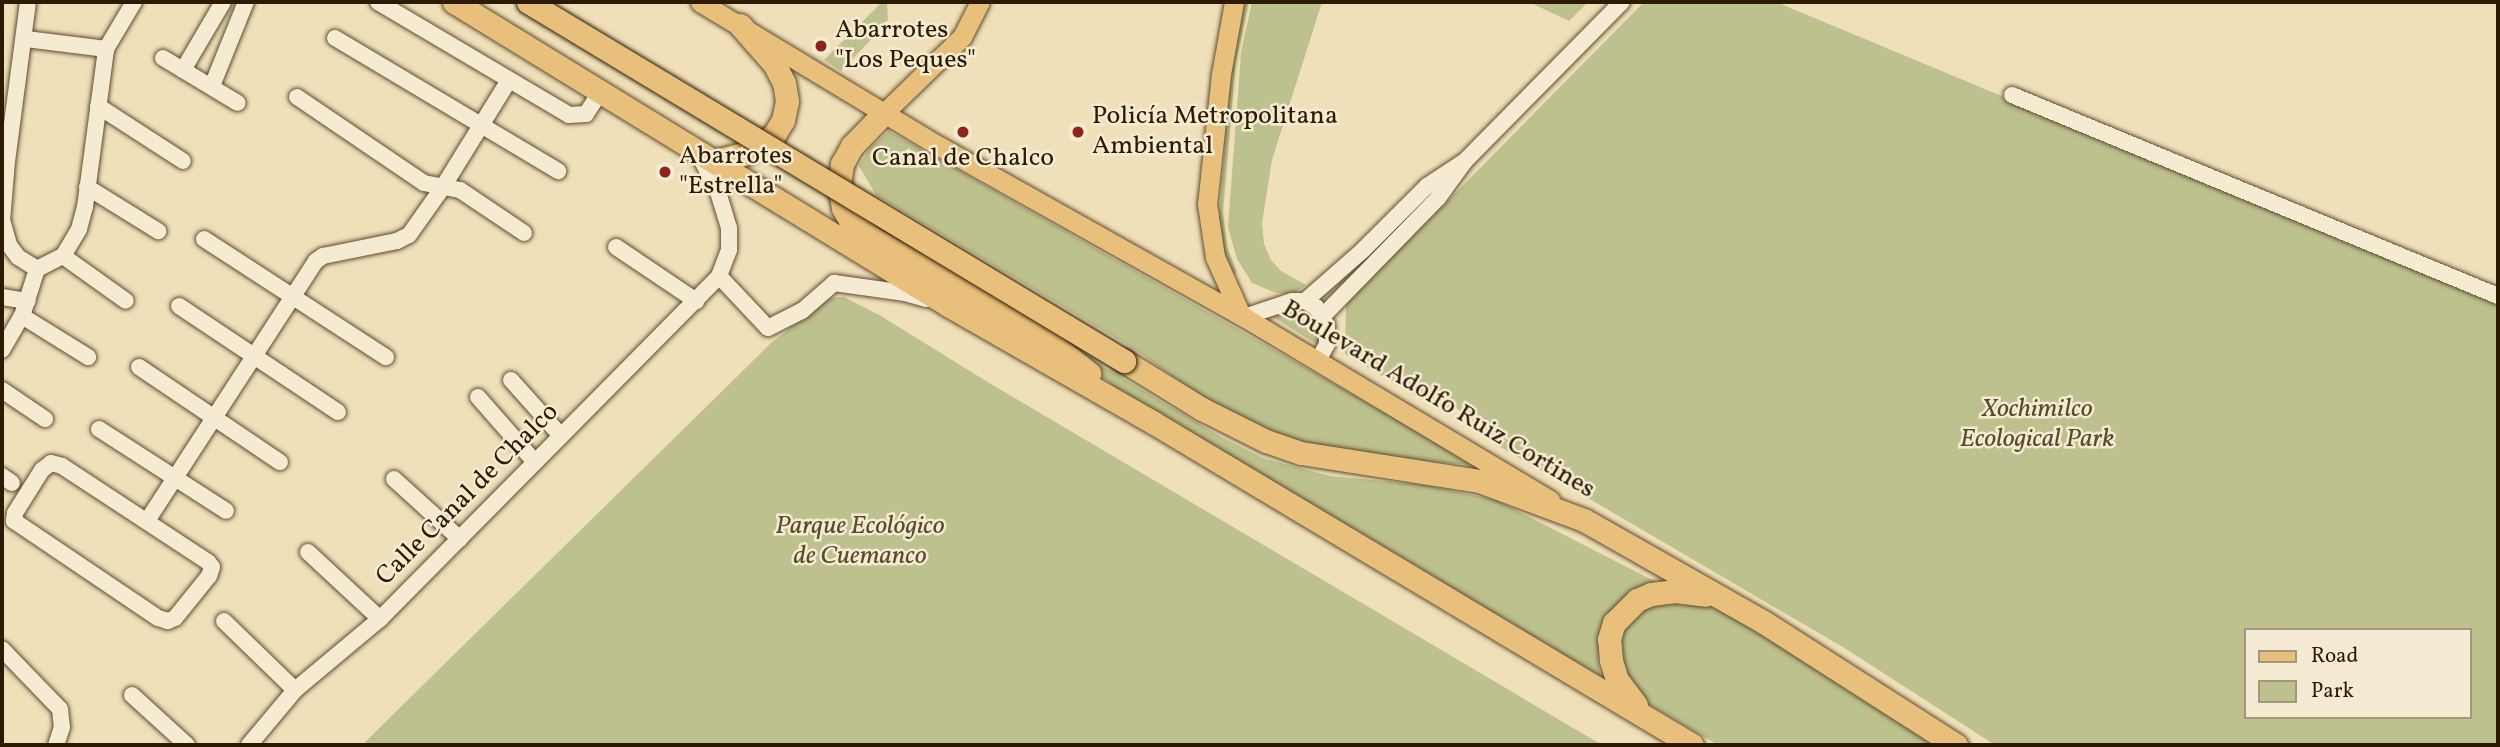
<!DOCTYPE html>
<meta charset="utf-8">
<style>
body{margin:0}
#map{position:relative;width:2500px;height:747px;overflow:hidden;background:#f0e0b9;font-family:Vollkorn,serif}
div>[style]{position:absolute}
.green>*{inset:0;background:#bdc18d}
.roads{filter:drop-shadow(0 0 2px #5d4c30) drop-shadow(0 0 2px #5d4c30)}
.minor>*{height:16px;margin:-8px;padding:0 8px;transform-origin:8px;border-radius:8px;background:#f5ebd2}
.major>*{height:19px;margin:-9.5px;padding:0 9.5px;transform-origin:9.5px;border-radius:9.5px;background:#e8c07c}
.highway>*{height:23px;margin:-11.5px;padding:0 11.5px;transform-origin:11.5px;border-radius:11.5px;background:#e8c07c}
.bridges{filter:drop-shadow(0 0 2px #2c1a02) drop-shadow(0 0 2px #2c1a02)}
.highway-bridge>*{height:23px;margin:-11.5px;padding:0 11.5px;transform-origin:11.5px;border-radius:11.5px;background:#e8c07c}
.dots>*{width:19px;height:19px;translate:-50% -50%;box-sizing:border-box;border:4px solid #f5ebd2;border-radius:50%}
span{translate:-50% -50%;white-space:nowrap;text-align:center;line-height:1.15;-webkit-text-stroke:5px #f5ebd2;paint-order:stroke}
.poi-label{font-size:26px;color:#2c1a02}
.left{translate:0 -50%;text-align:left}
.street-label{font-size:26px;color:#2c1a02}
.park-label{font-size:26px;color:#584c2c;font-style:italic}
.frame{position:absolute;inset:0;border:4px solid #2c1a02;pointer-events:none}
.legend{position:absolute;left:2244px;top:628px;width:228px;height:91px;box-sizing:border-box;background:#f5ebd2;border:2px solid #a5977f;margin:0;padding:9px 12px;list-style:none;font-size:21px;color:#2c1a02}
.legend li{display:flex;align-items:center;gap:14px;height:35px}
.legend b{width:35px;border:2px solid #a5977f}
</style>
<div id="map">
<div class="green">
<div style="clip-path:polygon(882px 2px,887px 2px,888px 22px,841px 71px,824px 60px)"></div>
<div style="clip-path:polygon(1242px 2px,1249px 2px,1236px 61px,1223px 212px,1227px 247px,1237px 272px,1233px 275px,1224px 252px,1219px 218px,1232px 57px)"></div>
<div style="clip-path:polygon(1252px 2px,1322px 2px,1272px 160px,1262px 223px,1264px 244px,1271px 260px,1281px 271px,1306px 285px,1294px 294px,1276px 293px,1252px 283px,1237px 259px,1228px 227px,1241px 53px)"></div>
<div style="clip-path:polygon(1529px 2px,1588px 2px,1569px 21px)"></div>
<div style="clip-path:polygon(evenodd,1644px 2px,1776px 2px,2498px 303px,2498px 745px,1995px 745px,1846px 649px,1487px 439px,1484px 428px,1455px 407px,1445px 413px,1345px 354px,1346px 304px,1644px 2px,2246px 630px,2470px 630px,2470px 717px,2246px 717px,2246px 630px)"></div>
<div style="clip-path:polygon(889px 131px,1477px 465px,1373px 458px,1281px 439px,1212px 404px,1134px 349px,876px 195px,859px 166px,869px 149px)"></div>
<div style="clip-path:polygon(836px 297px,844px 297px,881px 316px,986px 381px,1602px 745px,362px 745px,771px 343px,826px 300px)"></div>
<div style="clip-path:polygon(1287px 308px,1323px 333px,1324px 339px,1318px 345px,1267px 313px)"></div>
<div style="clip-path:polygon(1062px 342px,1223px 438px,1263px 458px,1330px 476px,1424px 485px,1496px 500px,1666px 587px,1600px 638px,1598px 659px,1601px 680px,1406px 560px,1124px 395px)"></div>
<div style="clip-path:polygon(1647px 600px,1720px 607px,1942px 745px,1718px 745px,1650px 705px,1627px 681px,1619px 643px,1626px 615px)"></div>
</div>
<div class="roads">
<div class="minor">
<div style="left:28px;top:2px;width:160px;rotate:97.5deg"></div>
<div style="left:7px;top:161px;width:59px;rotate:94.8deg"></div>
<div style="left:2px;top:220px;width:26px;rotate:74deg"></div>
<div style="left:9px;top:245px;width:15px;rotate:53deg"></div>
<div style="left:18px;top:257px;width:22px;rotate:32deg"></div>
<div style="left:378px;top:2px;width:222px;rotate:30.6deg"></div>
<div style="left:569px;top:115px;width:17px;rotate:-3deg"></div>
<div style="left:586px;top:114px;width:27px;rotate:-57deg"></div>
<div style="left:335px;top:38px;width:260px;rotate:30.8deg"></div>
<div style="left:26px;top:39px;width:81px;rotate:7.1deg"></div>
<div style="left:163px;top:58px;width:87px;rotate:31deg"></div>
<div style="left:183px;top:70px;width:79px;rotate:-59.5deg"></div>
<div style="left:212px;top:86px;width:91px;rotate:-68deg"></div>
<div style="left:2012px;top:95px;width:526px;rotate:22.47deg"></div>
<div style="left:297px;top:97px;width:153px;rotate:34.1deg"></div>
<div style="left:424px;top:183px;width:37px;rotate:11deg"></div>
<div style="left:460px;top:190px;width:77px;rotate:33.9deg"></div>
<div style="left:98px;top:106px;width:101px;rotate:32.9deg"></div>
<div style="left:1465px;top:161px;width:223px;rotate:-45.4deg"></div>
<div style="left:87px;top:187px;width:84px;rotate:31.8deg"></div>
<div style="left:204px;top:239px;width:217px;rotate:33deg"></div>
<div style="left:616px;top:247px;width:97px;rotate:34deg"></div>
<div style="left:63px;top:256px;width:77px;rotate:35.5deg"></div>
<div style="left:37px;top:269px;width:29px;rotate:-27deg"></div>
<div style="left:63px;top:256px;width:31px;rotate:-59deg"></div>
<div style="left:79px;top:229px;width:23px;rotate:-75deg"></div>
<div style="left:85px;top:207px;width:159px;rotate:-82.4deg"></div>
<div style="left:106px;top:49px;width:55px;rotate:-59.2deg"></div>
<div style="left:719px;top:276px;width:71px;rotate:46.7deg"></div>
<div style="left:768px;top:328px;width:38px;rotate:-27deg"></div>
<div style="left:802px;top:311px;width:43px;rotate:-41.2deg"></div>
<div style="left:834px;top:283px;width:72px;rotate:8deg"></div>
<div style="left:905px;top:293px;width:22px;rotate:16deg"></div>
<div style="left:2px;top:297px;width:26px;rotate:9deg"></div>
<div style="left:1305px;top:301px;width:77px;rotate:-41.3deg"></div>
<div style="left:1363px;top:250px;width:91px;rotate:-45deg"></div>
<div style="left:1427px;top:186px;width:45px;rotate:-33.3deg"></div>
<div style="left:1465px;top:161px;width:46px;rotate:126.1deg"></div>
<div style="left:1438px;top:198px;width:163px;rotate:134.3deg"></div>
<div style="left:179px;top:306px;width:191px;rotate:33.7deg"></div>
<div style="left:22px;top:316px;width:78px;rotate:31.8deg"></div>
<div style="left:1244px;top:317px;width:51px;rotate:-18.4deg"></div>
<div style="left:1292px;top:301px;width:13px"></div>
<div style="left:1305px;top:301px;width:13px;rotate:29deg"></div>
<div style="left:1316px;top:307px;width:22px;rotate:60deg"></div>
<div style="left:1327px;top:326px;width:18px;rotate:90deg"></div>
<div style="left:1327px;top:344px;width:19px;rotate:118deg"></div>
<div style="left:2px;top:350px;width:39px;rotate:-60deg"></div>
<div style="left:22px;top:316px;width:49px;rotate:-72.3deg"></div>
<div style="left:139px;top:367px;width:170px;rotate:34deg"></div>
<div style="left:511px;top:380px;width:75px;rotate:48.2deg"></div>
<div style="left:2px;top:390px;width:52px;rotate:34deg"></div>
<div style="left:478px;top:397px;width:86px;rotate:48.8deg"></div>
<div style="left:99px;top:429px;width:151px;rotate:32.8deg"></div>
<div style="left:51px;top:463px;width:11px;rotate:15deg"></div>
<div style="left:62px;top:466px;width:175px;rotate:33.3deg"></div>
<div style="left:208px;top:562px;width:6px;rotate:51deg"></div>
<div style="left:212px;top:567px;width:9px;rotate:108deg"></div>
<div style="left:209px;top:576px;width:54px;rotate:129deg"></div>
<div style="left:175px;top:618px;width:8px;rotate:157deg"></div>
<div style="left:168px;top:621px;width:10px;rotate:-163deg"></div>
<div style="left:158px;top:618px;width:174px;rotate:-146deg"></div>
<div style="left:14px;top:521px;width:8px;rotate:-83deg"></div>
<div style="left:15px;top:513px;width:51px;rotate:-57.9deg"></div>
<div style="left:42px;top:470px;width:11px;rotate:-38deg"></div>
<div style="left:2px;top:476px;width:12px;rotate:35deg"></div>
<div style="left:394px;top:479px;width:89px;rotate:42.3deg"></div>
<div style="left:147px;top:521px;width:310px;rotate:-57deg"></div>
<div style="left:316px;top:261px;width:9px;rotate:-36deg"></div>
<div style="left:323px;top:256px;width:76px;rotate:-11.5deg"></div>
<div style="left:397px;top:241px;width:13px;rotate:-27deg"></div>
<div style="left:409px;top:235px;width:59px;rotate:-54.7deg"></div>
<div style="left:443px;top:187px;width:126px;rotate:-58.3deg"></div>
<div style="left:308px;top:552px;width:98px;rotate:42.9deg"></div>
<div style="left:224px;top:621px;width:99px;rotate:44.2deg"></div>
<div style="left:2px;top:649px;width:83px;rotate:46deg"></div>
<div style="left:60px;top:709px;width:18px;rotate:84deg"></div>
<div style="left:62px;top:727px;width:19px;rotate:108deg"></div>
<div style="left:132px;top:695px;width:74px;rotate:42.3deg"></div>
<div style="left:249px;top:745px;width:72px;rotate:-50.1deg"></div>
<div style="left:295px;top:690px;width:111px;rotate:-39.9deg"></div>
<div style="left:380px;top:619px;width:482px;rotate:-45.3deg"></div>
<div style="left:719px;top:276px;width:28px;rotate:-69deg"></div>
<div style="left:729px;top:250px;width:22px;rotate:-90deg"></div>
<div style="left:729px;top:228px;width:39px;rotate:-107deg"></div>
<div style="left:718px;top:191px;width:43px;rotate:-117.8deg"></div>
</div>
<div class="major">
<div style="left:700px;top:2px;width:279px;rotate:31.1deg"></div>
<div style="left:939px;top:146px;width:350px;rotate:29.3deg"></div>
<div style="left:1244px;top:317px;width:357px;rotate:30.9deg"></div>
<div style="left:1234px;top:2px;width:73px;rotate:100.2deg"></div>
<div style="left:1221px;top:74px;width:131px;rotate:96.1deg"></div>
<div style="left:1207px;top:204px;width:54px;rotate:81.4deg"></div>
<div style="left:1215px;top:257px;width:64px;rotate:65.9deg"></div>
<div style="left:884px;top:113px;width:109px;rotate:-44.3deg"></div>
<div style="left:962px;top:37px;width:39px;rotate:-63deg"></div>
</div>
<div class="highway">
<div style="left:454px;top:2px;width:580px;rotate:31.52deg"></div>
<div style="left:948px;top:305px;width:237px;rotate:29.8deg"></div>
<div style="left:1154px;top:423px;width:627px;rotate:30.9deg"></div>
<div style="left:884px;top:113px;width:46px;rotate:134.1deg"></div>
<div style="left:852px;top:146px;width:21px;rotate:119deg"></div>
<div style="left:842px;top:164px;width:21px;rotate:98deg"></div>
<div style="left:839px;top:185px;width:23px;rotate:80deg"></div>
<div style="left:843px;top:208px;width:16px;rotate:60deg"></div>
<div style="left:851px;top:222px;width:25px;rotate:37deg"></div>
<div style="left:871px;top:237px;width:190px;rotate:29.7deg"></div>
<div style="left:1036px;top:331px;width:68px;rotate:38.4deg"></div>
<div style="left:715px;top:161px;width:32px;rotate:-14deg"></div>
<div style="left:746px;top:153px;width:33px;rotate:-33deg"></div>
<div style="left:774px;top:135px;width:17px;rotate:-59deg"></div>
<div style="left:783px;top:120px;width:19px;rotate:-78deg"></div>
<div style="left:787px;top:101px;width:18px;rotate:-99deg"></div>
<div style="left:784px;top:83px;width:20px;rotate:-117deg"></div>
<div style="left:775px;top:65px;width:53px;rotate:-131.2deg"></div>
<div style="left:1124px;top:361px;width:92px;rotate:31.6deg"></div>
<div style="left:1202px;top:409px;width:72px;rotate:26.6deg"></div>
<div style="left:1266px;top:441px;width:37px;rotate:19deg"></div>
<div style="left:1301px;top:453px;width:180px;rotate:8.9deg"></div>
<div style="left:1479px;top:481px;width:112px;rotate:20.4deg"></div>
<div style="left:1584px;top:520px;width:208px;rotate:29.6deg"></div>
<div style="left:1765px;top:623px;width:227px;rotate:32.6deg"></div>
<div style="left:1636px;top:705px;width:31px;rotate:-127deg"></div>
<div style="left:1617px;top:680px;width:21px;rotate:-107deg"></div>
<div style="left:1611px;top:660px;width:21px;rotate:-95deg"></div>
<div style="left:1609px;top:639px;width:17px;rotate:-73deg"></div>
<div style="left:1614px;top:623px;width:33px;rotate:-45deg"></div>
<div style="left:1637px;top:600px;width:15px;rotate:-23deg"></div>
<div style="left:1651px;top:594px;width:24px;rotate:-7deg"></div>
<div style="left:1675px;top:591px;width:31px;rotate:7deg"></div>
</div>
</div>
<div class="bridges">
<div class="highway-bridge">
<div style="left:528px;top:2px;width:696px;rotate:31.06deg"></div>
</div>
</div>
<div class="dots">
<div style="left:821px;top:46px;background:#8f2418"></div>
<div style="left:963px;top:132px;background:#8f2418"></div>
<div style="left:1078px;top:132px;background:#8f2418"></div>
<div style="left:665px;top:172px;background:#8f2418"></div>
</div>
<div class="poi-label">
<span class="left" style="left:835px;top:46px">Abarrotes<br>"Los Peques"</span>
<span class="left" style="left:1092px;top:132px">Policía Metropolitana<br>Ambiental</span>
<span class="left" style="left:679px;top:172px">Abarrotes<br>"Estrella"</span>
<span style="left:963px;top:159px">Canal de Chalco</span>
</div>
<div class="street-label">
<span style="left:1438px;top:400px;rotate:31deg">Boulevard Adolfo Ruiz Cortines</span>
<span style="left:468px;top:495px;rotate:-45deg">Calle Canal de Chalco</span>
</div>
<div class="park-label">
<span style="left:2037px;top:425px">Xochimilco<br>Ecological Park</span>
<span style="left:860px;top:542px">Parque Ecológico<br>de Cuemanco</span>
</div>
<div class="frame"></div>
<ul class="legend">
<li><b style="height:9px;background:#e8c07c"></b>Road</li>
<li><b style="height:19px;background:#bdc18d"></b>Park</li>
</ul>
</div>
